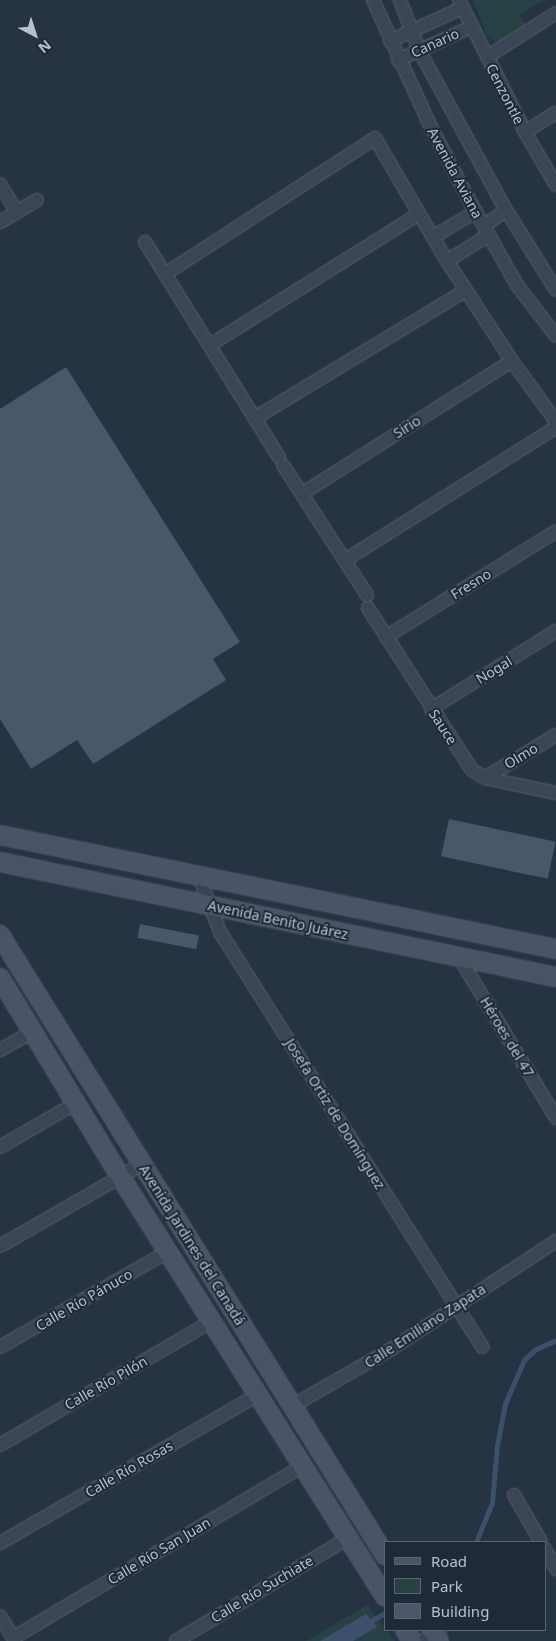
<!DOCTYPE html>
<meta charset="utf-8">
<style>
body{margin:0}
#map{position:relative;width:556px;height:1641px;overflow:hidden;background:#263343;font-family:"Noto Sans",sans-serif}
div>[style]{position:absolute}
.green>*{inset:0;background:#284144}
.water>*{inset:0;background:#3c506c}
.stream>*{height:4.5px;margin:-2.25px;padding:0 2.25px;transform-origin:2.25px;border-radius:2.25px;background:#3c506c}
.building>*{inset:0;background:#4a5769;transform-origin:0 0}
.roads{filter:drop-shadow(0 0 1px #596370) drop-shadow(0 0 1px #596370)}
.street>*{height:12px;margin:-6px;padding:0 6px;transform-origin:6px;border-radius:6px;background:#3b4553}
.secondary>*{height:18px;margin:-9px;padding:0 9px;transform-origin:9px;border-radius:9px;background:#495466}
span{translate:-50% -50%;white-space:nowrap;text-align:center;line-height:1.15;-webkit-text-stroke:4px #1f2a38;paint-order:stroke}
.street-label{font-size:14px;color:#b8c0cc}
.legend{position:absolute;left:384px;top:1541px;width:162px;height:90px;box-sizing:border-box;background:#1f2a38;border:1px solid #5c6673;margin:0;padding:6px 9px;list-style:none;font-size:15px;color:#b8c0cc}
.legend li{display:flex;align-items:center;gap:10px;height:25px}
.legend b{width:25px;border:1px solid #5c6673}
.north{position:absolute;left:10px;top:10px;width:50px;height:50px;-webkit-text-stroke:4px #1f2a38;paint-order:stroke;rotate:140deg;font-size:14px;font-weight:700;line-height:20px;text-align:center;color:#b8c0cc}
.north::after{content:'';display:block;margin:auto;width:18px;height:22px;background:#b8c0cc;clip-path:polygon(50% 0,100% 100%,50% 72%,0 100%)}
</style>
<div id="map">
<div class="green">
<div style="clip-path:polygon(473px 0,543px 0,519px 15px,526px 25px,496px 43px,487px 36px)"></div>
<div style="clip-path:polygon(367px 1605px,395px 1641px,306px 1641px)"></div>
</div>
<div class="water">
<div style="clip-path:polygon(366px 1614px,377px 1627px,353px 1641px,320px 1641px)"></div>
</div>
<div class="stream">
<div style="left:476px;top:1542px;width:42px;rotate:-67.7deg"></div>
<div style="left:492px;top:1503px;width:57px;rotate:-85deg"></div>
<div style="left:497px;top:1446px;width:43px;rotate:-79.2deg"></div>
<div style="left:505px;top:1404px;width:48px;rotate:-66.6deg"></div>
<div style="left:524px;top:1360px;width:16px;rotate:-43deg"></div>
<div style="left:536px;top:1349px;width:22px;rotate:-24deg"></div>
<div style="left:369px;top:1622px;width:18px;rotate:-29deg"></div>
</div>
<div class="building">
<div style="clip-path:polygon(66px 367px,240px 642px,213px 659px,226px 680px,93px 764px,77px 740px,31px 769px,0 719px,0 409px)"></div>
<div style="left:449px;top:819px;width:109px;height:38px;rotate:12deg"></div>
<div style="left:140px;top:924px;width:60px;height:14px;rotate:11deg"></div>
</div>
<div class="roads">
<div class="street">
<div style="left:373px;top:0;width:137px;rotate:65.5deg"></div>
<div style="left:430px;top:125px;width:82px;rotate:62.5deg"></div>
<div style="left:468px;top:198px;width:100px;rotate:60.6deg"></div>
<div style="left:517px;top:285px;width:64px;rotate:52.6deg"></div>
<div style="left:400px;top:0;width:53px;rotate:69.2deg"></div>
<div style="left:419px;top:50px;width:182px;rotate:61.5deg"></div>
<div style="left:506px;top:210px;width:94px;rotate:58deg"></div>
<div style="left:459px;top:0;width:148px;rotate:63.4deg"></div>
<div style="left:525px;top:132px;width:61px;rotate:59.7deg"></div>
<div style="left:390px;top:41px;width:79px;rotate:-24.6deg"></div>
<div style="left:487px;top:57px;width:82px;rotate:-32.5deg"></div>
<div style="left:398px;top:60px;width:80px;rotate:-24.3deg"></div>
<div style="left:525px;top:132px;width:36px;rotate:-32deg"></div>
<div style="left:0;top:184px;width:33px;rotate:59deg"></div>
<div style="left:0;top:222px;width:43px;rotate:-30.7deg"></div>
<div style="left:484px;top:226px;width:27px;rotate:-36deg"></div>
<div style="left:433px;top:237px;width:49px;rotate:-30.8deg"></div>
<div style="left:145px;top:242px;width:253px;rotate:58.1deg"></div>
<div style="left:447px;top:261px;width:49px;rotate:-31.8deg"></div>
<div style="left:165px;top:274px;width:250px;rotate:-32.9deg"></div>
<div style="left:375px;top:138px;width:143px;rotate:59.7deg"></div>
<div style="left:447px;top:261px;width:119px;rotate:57deg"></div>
<div style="left:512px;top:361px;width:73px;rotate:53.9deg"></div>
<div style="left:555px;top:420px;width:8px;rotate:90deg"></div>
<div style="left:555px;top:428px;width:248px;rotate:147.8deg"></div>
<div style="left:210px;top:345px;width:247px;rotate:-32.1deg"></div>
<div style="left:255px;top:418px;width:247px;rotate:-31.2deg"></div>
<div style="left:283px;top:465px;width:155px;rotate:57.1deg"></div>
<div style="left:303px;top:493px;width:247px;rotate:-32.3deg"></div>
<div style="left:368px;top:608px;width:193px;rotate:57.3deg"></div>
<div style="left:472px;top:770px;width:15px;rotate:32deg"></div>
<div style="left:485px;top:778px;width:73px;rotate:11.9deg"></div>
<div style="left:386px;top:637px;width:200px;rotate:-31.9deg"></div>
<div style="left:431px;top:709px;width:147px;rotate:-32deg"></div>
<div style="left:485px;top:778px;width:83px;rotate:-31.2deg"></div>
<div style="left:199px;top:876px;width:60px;rotate:69.4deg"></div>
<div style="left:220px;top:932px;width:491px;rotate:57.7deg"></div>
<div style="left:459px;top:957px;width:188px;rotate:58.9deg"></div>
<div style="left:0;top:1050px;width:38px;rotate:-29deg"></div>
<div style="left:0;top:1147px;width:88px;rotate:-30.1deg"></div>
<div style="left:0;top:1246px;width:163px;rotate:-29.9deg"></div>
<div style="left:0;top:1347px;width:192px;rotate:-29.6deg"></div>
<div style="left:292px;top:1406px;width:116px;rotate:-29.9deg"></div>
<div style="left:393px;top:1348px;width:195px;rotate:-33.3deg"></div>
<div style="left:0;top:1445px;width:246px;rotate:-30.3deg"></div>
<div style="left:514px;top:1495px;width:54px;rotate:60.1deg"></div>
<div style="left:0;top:1543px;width:299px;rotate:-29.9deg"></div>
<div style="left:545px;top:1549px;width:23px;rotate:61deg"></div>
<div style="left:0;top:1616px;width:29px;rotate:59deg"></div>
<div style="left:13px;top:1638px;width:339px;rotate:-30.7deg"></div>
<div style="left:176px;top:1641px;width:200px;rotate:-30.9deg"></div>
<div style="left:422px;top:1641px;width:21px;rotate:-31deg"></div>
</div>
<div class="secondary">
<div style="left:0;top:835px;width:568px;rotate:11.59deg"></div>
<div style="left:0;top:862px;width:568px;rotate:11.69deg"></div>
<div style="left:0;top:935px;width:730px;rotate:58.16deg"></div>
<div style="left:0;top:978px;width:232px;rotate:58.8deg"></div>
<div style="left:120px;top:1176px;width:497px;rotate:57.8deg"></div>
<div style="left:405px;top:1630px;width:13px;rotate:58deg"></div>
<div style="left:432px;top:1630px;width:13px;rotate:58deg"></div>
</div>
</div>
<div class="street-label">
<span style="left:435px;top:43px;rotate:-24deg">Canario</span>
<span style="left:505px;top:94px;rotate:63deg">Cenzontle</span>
<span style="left:455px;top:173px;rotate:62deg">Avenida Aviana</span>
<span style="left:407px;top:427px;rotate:-32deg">Sirio</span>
<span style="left:471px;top:584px;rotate:-32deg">Fresno</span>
<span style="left:494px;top:670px;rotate:-32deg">Nogal</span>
<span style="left:443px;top:727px;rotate:57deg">Sauce</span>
<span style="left:521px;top:756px;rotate:-31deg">Olmo</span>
<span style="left:278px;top:920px;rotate:12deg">Avenida Benito Juárez</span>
<span style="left:507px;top:1037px;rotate:59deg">Héroes del 47</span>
<span style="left:335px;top:1114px;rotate:58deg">Josefa Ortiz de Domínguez</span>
<span style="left:192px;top:1245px;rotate:58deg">Avenida Jardines del Canadá</span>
<span style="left:84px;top:1300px;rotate:-30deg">Calle Río Pánuco</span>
<span style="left:425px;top:1326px;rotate:-33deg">Calle Emiliano Zapata</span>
<span style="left:106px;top:1383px;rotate:-30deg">Calle Río Pilón</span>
<span style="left:129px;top:1469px;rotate:-30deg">Calle Río Rosas</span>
<span style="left:159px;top:1551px;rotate:-31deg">Calle Río San Juan</span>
<span style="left:262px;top:1589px;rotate:-31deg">Calle Río Suchiate</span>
</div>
<ul class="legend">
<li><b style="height:6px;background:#495466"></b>Road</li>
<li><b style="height:14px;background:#284144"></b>Park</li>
<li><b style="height:14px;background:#4a5769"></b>Building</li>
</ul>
<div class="north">N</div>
</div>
